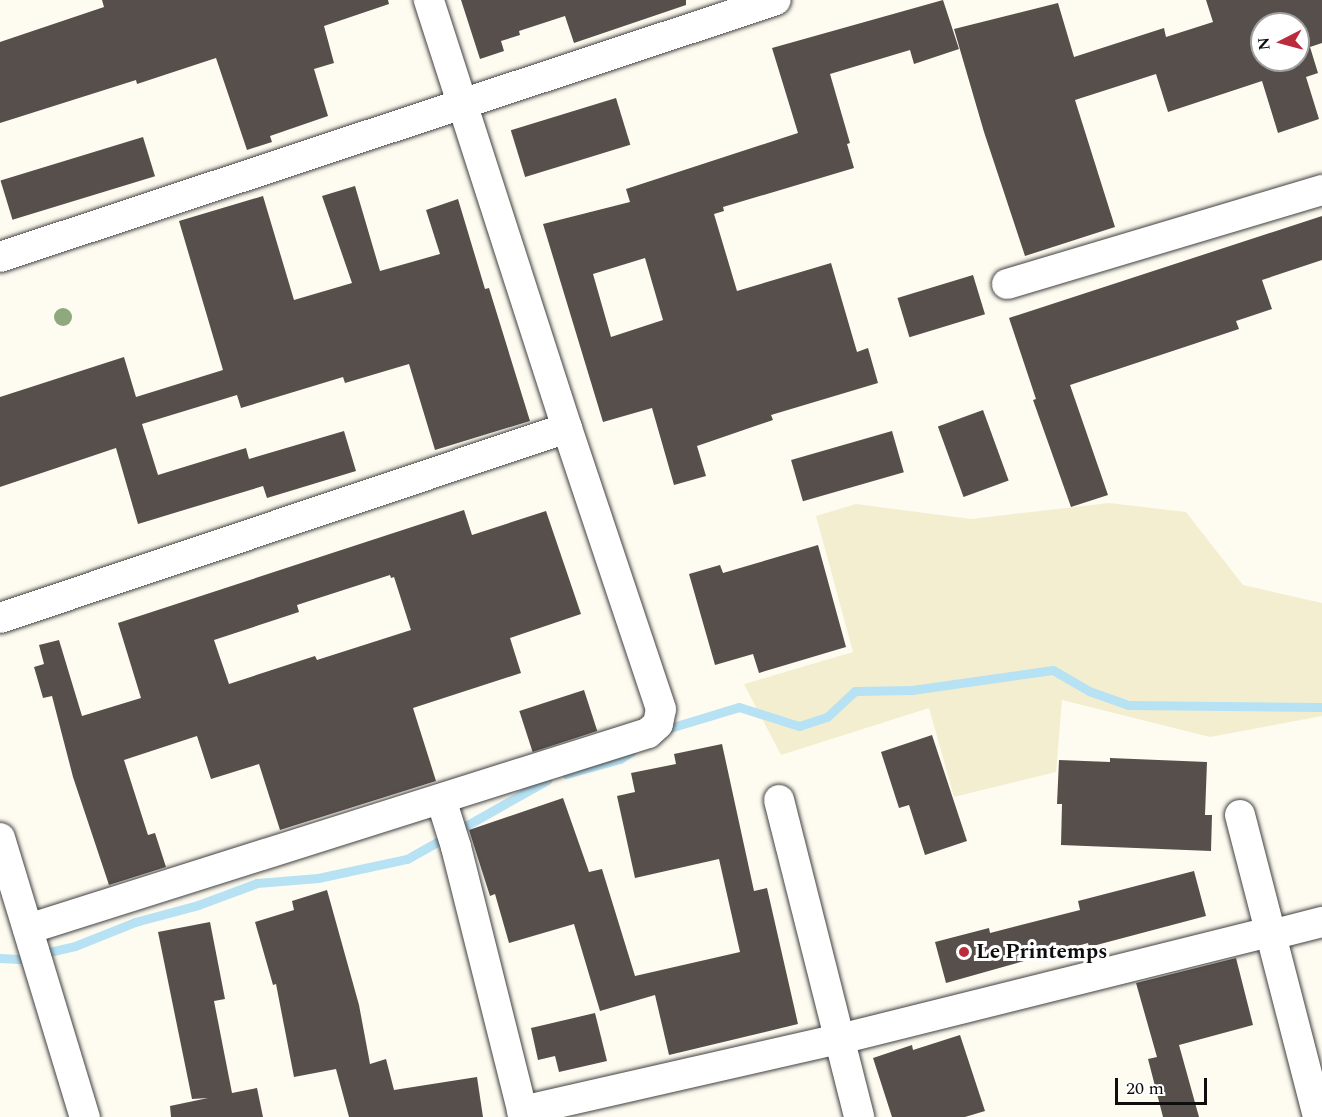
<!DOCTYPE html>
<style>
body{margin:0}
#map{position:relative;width:1322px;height:1117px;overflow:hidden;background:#fefbf0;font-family:Spectral,serif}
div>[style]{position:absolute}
.farmland>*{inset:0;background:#f4eed1}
.stream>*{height:9px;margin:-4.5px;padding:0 4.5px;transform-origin:4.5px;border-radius:4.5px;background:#b7e2f4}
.building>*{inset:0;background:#574f4b;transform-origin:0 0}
.roads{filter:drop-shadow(0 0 2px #414141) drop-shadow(0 0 2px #414141)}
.minor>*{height:30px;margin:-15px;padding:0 15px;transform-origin:15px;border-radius:15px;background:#fff}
.trees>*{width:18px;height:18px;margin:-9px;border-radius:50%;background:#8fa87e}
.dots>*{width:16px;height:16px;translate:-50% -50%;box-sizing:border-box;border:3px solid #fff;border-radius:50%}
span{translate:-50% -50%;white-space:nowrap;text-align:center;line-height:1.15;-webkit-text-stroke:6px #fff;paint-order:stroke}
.poi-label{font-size:21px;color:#0e0e0e;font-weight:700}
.left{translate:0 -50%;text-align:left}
.north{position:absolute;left:1250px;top:12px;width:60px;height:60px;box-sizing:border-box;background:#fff;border:2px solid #9f9f9f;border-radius:50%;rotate:264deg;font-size:16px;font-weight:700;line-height:24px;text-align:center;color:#0e0e0e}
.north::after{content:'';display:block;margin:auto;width:21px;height:27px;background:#ba2b3c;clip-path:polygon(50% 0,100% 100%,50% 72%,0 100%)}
.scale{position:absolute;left:1115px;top:1078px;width:92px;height:27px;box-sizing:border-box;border:3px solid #0e0e0e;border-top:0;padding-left:8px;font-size:18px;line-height:21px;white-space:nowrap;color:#0e0e0e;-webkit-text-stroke:4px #fff;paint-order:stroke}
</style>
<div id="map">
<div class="farmland">
<div style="clip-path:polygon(1109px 503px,1186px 512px,1243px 585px,1322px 603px,1322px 716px,1210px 737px,1062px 700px,1056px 772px,954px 797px,929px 708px,781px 755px,744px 684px,853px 652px,816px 516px,856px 504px,971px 519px)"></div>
</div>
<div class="stream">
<div style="left:663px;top:730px;width:79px;rotate:-16.8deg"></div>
<div style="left:739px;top:707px;width:63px;rotate:17.6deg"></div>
<div style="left:799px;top:726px;width:29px;rotate:-18deg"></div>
<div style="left:827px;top:717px;width:38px;rotate:-43deg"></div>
<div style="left:855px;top:691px;width:57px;rotate:-1deg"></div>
<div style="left:912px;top:690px;width:142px;rotate:-8.1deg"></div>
<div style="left:1053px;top:670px;width:42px;rotate:30.3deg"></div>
<div style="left:1089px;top:691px;width:41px;rotate:19.7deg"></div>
<div style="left:1128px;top:705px;width:193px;rotate:0.6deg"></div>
<div style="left:566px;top:774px;width:56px;rotate:-15.5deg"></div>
<div style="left:620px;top:759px;width:14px;rotate:-34deg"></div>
<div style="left:0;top:958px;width:19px;rotate:3deg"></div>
<div style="left:19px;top:959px;width:57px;rotate:-13.1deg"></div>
<div style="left:75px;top:946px;width:65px;rotate:-21.8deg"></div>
<div style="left:135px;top:922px;width:65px;rotate:-15.1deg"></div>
<div style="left:198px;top:905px;width:63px;rotate:-20.4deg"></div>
<div style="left:257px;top:883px;width:61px;rotate:-4.7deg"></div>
<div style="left:318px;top:878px;width:91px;rotate:-12.1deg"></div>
<div style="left:407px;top:859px;width:161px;rotate:-29.4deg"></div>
</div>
<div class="building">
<div style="clip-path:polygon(102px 0,388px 0,389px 4px,324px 26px,334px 63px,314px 69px,328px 116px,270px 136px,272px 142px,247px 150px,216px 58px,137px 84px,136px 80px,0 123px,0 42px,104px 7px)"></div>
<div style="clip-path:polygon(461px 0,686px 0,686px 5px,574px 43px,565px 16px,519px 31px,520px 35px,501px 41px,504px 51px,480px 59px)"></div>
<div style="clip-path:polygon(evenodd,943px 0,959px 49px,914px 64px,910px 50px,830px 74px,850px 143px,847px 144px,854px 168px,723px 207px,724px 211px,714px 214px,737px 291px,831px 263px,857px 352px,868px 348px,878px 383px,771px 415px,773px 420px,697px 446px,706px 476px,674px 485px,652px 408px,603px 422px,543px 224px,630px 202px,626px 189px,798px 133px,772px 48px,943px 0,645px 258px,663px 320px,611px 337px,593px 274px,645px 258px)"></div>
<div style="clip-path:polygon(evenodd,1206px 0,1322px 0,1322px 43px,1310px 47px,1318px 73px,1306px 77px,1319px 119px,1278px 133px,1262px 81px,1168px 112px,1156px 74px,1075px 100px,1115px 227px,1025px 256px,984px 132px,954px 29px,1058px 3px,1074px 57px,1164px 28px,1166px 37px,1213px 22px,1206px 0,1262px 24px,1298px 24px,1298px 60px,1262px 60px,1262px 24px)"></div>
<div style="left:616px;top:98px;width:49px;height:110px;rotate:73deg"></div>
<div style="left:143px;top:137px;width:41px;height:149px;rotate:73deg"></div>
<div style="clip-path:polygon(355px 186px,380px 271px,440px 254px,426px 210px,458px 199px,485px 289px,489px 288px,530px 421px,435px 450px,409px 364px,345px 383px,343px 377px,241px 408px,237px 395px,142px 424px,158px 475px,246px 448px,249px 459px,344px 431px,356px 471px,267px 498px,263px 486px,138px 524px,116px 448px,0 487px,0 397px,124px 357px,136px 397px,223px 370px,179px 221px,263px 196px,294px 300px,352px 283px,322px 196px)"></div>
<div style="clip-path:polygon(1322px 216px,1322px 260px,1262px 280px,1272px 309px,1236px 321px,1239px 329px,1070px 385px,1108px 495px,1071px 507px,1033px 400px,1036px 399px,1009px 318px)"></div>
<div style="left:973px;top:275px;width:41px;height:79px;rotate:73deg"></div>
<div style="left:983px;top:410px;width:75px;height:48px;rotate:70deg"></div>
<div style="left:892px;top:431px;width:43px;height:105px;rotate:74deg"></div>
<div style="clip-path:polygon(evenodd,464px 510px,472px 535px,546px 511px,581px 614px,510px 638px,521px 673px,413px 708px,436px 781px,280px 830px,259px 764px,211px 779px,197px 736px,124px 760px,148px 835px,155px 833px,166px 867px,109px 885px,73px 777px,52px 696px,43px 698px,34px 667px,44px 664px,39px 645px,59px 640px,82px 716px,141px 698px,118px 623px,464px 510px,390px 575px,391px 578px,394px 577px,411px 630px,317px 660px,315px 656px,229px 684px,214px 640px,299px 612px,297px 605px,390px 575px)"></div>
<div style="clip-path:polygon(818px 545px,846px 647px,759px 673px,753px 654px,715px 665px,689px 574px,720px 565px,723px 573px)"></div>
<div style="left:584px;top:690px;width:43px;height:68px;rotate:72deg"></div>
<div style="clip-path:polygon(932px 735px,967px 841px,925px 855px,909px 805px,899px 808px,881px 752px)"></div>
<div style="clip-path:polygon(722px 744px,754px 891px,767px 888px,798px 1024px,669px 1055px,655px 995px,600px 1011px,574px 924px,509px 943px,495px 894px,490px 896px,469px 830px,563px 798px,589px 872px,602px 869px,635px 976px,740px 952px,719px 859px,635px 878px,617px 796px,635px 792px,631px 773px,676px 764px,674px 754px)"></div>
<div style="clip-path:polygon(1110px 758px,1207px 762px,1205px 815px,1212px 815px,1211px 851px,1061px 845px,1062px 804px,1057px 804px,1059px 760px,1110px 762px)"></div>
<div style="clip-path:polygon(1194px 871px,1206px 916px,1089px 947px,1088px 943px,946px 983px,935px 942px,989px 928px,990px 933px,1080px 910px,1078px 901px)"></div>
<div style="clip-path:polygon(327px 890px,359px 1005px,370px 1064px,386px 1059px,394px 1090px,477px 1077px,483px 1117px,349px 1117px,336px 1069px,294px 1077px,276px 984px,273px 985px,255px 922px,294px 910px,292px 901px)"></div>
<div style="clip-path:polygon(210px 922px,225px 999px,214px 1001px,232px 1093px,257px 1088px,263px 1117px,171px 1117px,170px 1106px,208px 1098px,192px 1099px,158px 932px)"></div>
<div style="clip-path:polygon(1236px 958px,1253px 1025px,1179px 1045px,1199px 1117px,1163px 1117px,1148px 1059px,1157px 1057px,1136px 983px)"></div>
<div style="clip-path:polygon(595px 1013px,607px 1061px,559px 1072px,555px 1056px,538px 1060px,531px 1028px)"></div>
<div style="clip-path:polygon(960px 1035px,985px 1111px,965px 1117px,892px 1117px,873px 1058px,912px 1045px,913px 1050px)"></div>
</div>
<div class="roads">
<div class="minor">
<div style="left:0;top:257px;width:817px;rotate:-18.32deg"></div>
<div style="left:1007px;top:284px;width:329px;rotate:-16.6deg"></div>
<div style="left:0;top:618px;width:598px;rotate:-18.53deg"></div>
<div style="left:441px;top:799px;width:50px;rotate:72.6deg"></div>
<div style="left:456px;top:847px;width:278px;rotate:75.9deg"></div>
<div style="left:779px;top:800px;width:327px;rotate:75.8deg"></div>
<div style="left:1240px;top:815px;width:312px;rotate:75.5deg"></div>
<div style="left:0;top:838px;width:292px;rotate:73.1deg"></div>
<div style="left:28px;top:929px;width:650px;rotate:-17.54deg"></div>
<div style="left:648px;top:733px;width:13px;rotate:-42deg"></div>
<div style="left:658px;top:724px;width:15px;rotate:-79deg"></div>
<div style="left:661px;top:709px;width:296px;rotate:-108.5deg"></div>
<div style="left:567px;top:428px;width:450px;rotate:-107.9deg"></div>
<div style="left:1271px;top:935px;width:53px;rotate:-14.3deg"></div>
<div style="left:522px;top:1111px;width:326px;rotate:-12.8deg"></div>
<div style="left:840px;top:1039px;width:443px;rotate:-14deg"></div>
</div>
</div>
<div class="trees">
<div style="left:63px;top:317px"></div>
</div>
<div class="dots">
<div style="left:964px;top:952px;background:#ba2b3c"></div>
</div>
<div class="poi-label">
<span class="left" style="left:976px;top:952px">Le Printemps</span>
</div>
<div class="north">N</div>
<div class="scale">20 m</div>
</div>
